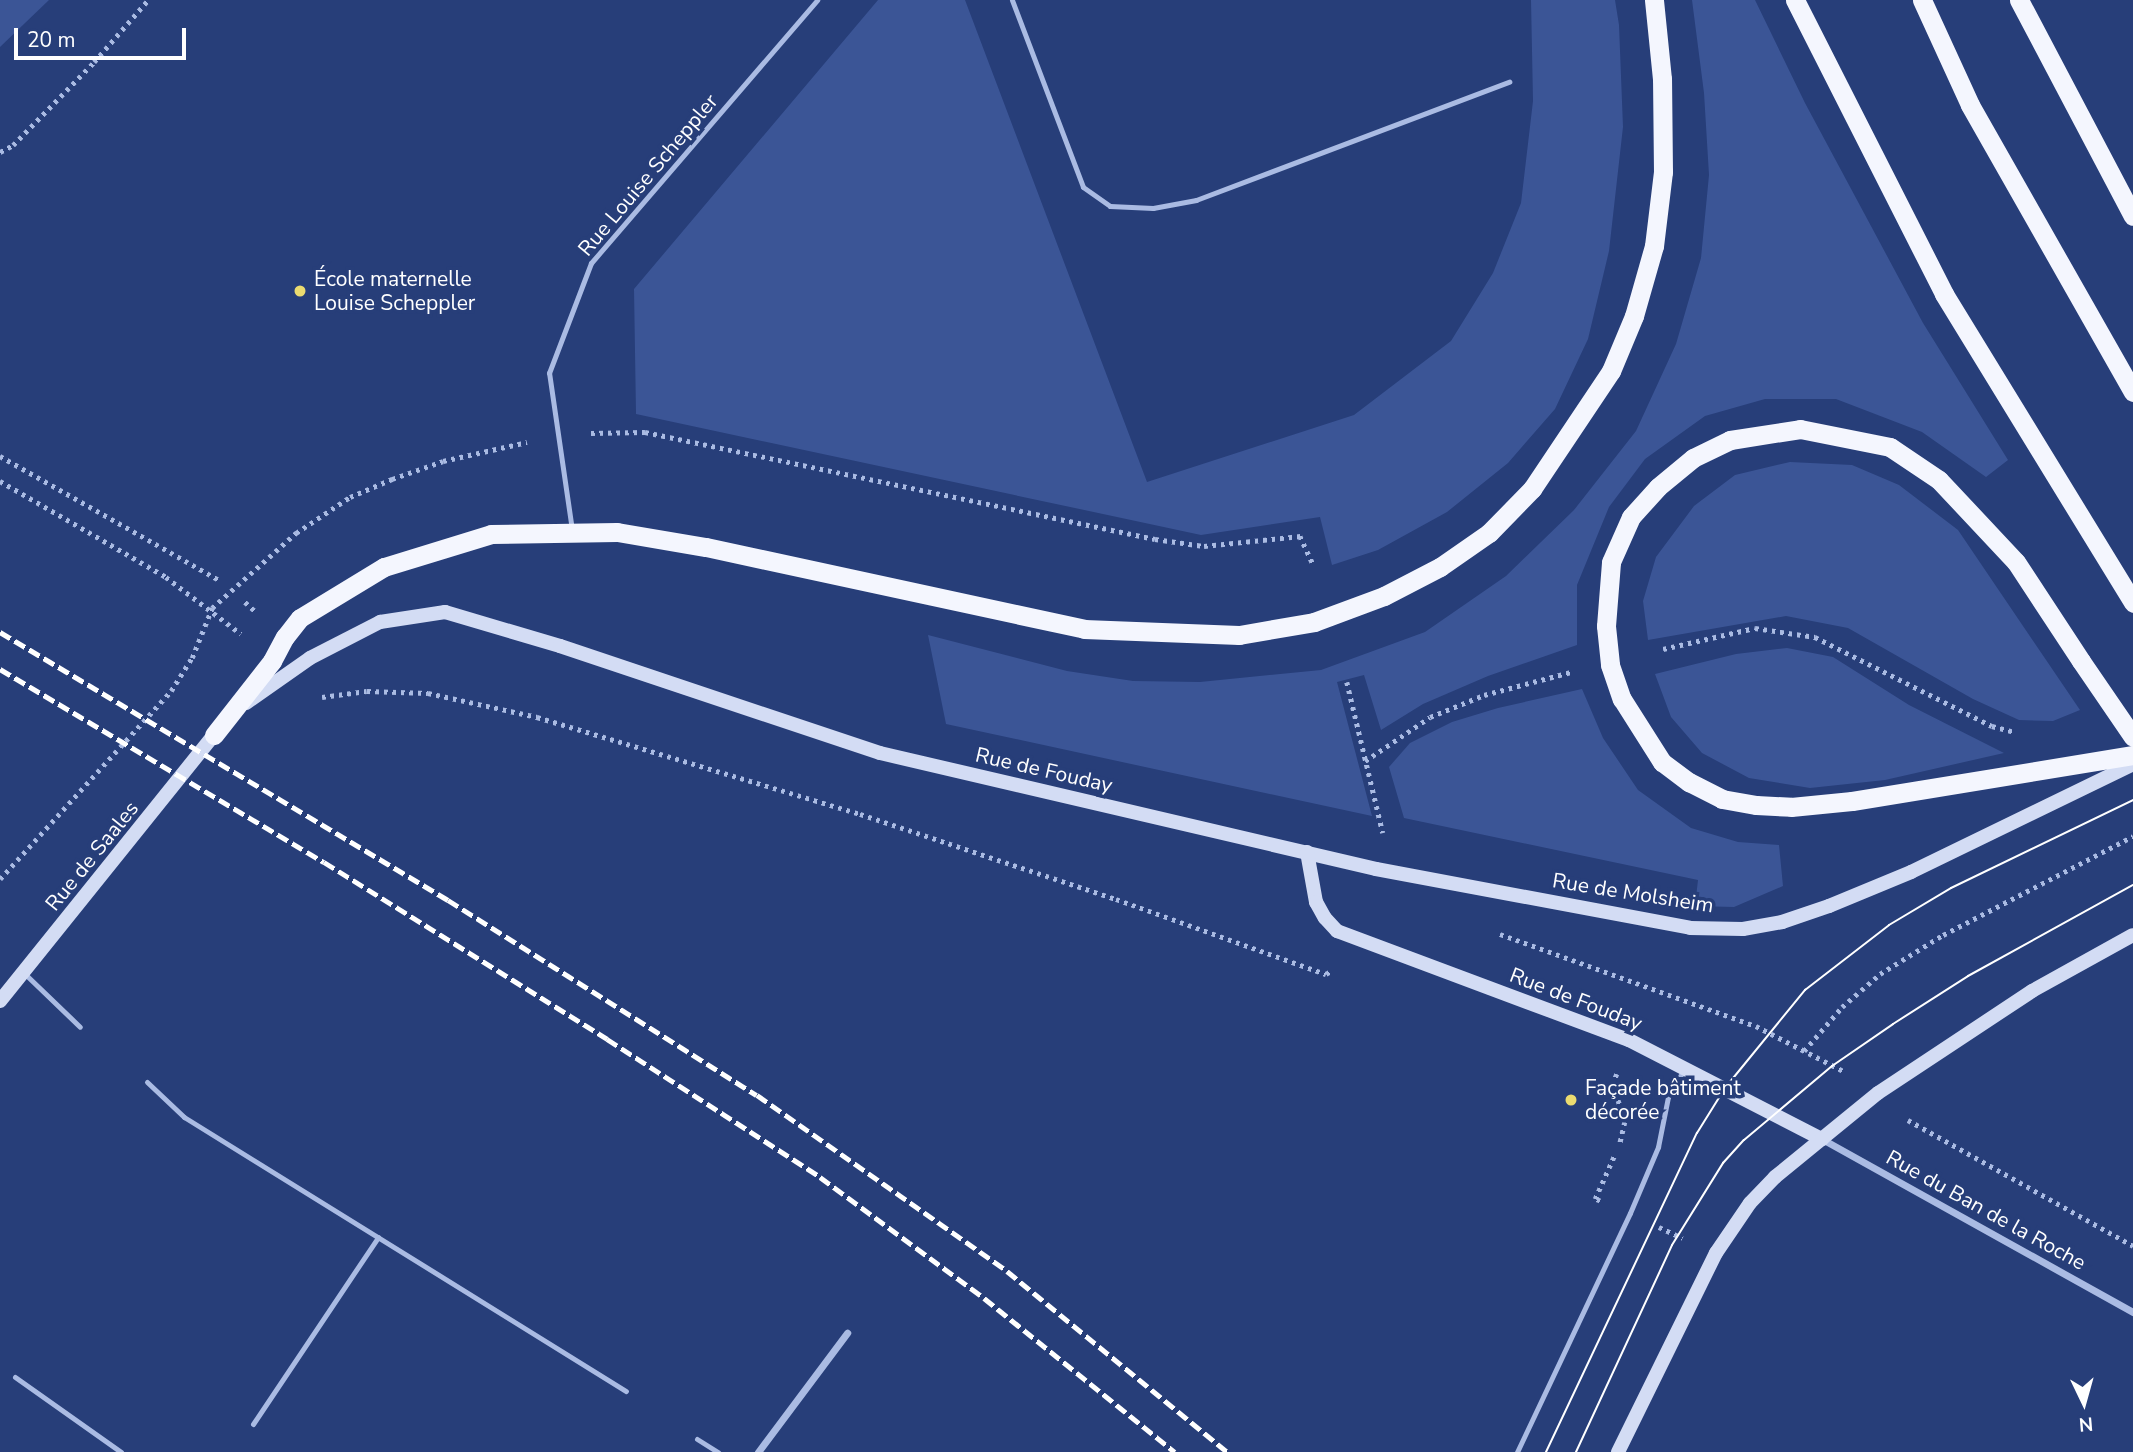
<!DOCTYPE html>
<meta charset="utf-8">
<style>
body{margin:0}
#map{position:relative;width:2133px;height:1452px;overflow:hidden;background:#273e79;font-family:"Nunito Sans",sans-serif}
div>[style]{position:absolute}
.green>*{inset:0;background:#3b5596}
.path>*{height:4.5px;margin-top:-2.25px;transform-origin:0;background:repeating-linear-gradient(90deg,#aabbe3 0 3.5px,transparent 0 8.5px)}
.service>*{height:5px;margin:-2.5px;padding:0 2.5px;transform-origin:2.5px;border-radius:2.5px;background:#aabbe3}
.minor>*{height:7px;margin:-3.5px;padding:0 3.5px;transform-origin:3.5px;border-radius:3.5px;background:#aabbe3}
.secondary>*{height:14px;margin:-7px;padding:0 7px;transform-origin:7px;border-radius:7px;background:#d3dcf4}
.trunk>*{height:19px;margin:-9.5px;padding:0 9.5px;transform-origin:9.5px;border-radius:9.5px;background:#f4f6fe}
.tram>*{height:2px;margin:-1px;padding:0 1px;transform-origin:1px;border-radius:1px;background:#fff}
.rail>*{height:5px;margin-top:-2.5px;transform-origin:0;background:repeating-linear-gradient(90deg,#fff 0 12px,transparent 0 17px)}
.trunk-bridge>*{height:19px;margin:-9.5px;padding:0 9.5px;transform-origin:9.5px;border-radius:9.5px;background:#f4f6fe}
.dots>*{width:19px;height:19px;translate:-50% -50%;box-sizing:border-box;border:4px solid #273e79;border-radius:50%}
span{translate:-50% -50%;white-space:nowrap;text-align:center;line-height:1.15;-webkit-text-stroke:7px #273e79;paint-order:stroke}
.street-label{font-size:21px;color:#fff}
.poi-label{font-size:21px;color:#fff}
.left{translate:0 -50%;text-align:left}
.north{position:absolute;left:2049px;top:1368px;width:70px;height:70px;-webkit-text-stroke:5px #273e79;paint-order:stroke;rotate:175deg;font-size:19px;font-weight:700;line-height:28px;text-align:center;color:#fff}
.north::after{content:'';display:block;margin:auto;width:24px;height:32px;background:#fff;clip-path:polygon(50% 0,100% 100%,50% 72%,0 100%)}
.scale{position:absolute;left:14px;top:28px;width:172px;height:32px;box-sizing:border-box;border:4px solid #fff;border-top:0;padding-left:9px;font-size:21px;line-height:24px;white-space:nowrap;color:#fff;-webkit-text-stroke:5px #273e79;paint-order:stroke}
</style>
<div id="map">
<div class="green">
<div style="clip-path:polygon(0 0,49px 0,0 47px)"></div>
<div style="clip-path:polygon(878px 0,965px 0,1147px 482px,1354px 415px,1451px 341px,1493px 273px,1521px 203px,1533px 101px,1531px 0,1615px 0,1619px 25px,1623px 127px,1609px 251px,1588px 339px,1555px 409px,1508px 463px,1447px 512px,1378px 550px,1332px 565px,1320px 517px,1201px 535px,636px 414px,634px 289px)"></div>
<div style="clip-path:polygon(1692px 0,1755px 0,1805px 103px,1923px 323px,2008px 460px,1986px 477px,1922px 432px,1836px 399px,1765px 399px,1705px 416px,1645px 459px,1609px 507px,1577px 585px,1577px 645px,1488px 676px,1423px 704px,1381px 730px,1364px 675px,1337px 682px,1372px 816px,946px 724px,928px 635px,1067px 671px,1133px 681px,1200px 682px,1321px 670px,1425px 632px,1506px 576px,1574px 510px,1636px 431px,1676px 344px,1701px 258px,1709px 175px,1704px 93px)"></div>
<div style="clip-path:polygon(1790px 462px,1852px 465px,1899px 485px,1958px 530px,2080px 710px,2053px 721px,2019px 720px,1973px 699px,1848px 628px,1786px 616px,1648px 640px,1643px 601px,1656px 557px,1694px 506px,1735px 475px)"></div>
<div style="clip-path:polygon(1787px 648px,1833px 657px,1909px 705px,2004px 753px,1885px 780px,1810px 788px,1749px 778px,1702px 753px,1671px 717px,1655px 674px,1736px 654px)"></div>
<div style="clip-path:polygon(1582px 689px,1603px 738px,1638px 790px,1691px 828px,1738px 842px,1779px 845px,1783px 886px,1734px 907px,1695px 906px,1698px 880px,1404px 818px,1389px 767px,1410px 743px,1452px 722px,1498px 708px)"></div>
</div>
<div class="path">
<div style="left:0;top:152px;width:15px;rotate:-28deg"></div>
<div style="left:13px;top:145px;width:116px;rotate:-45.7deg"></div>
<div style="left:94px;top:62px;width:82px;rotate:-48.9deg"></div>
<div style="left:591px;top:433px;width:54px;rotate:-1.1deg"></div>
<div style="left:645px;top:432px;width:521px;rotate:11.85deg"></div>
<div style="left:1155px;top:539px;width:49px;rotate:8.1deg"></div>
<div style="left:1204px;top:546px;width:97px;rotate:-5.9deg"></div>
<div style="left:1300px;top:536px;width:31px;rotate:65deg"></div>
<div style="left:0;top:456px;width:252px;rotate:29.5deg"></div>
<div style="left:0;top:481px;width:192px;rotate:30deg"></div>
<div style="left:166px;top:577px;width:94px;rotate:37.2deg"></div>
<div style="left:245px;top:602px;width:15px;rotate:42deg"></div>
<div style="left:1663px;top:649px;width:94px;rotate:-12.9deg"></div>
<div style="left:1755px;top:628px;width:61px;rotate:8.5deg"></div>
<div style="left:1815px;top:637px;width:198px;rotate:26.7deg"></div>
<div style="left:1992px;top:726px;width:23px;rotate:15deg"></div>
<div style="left:1347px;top:682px;width:155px;rotate:76.6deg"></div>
<div style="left:322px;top:697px;width:45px;rotate:-7.6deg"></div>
<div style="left:367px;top:691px;width:61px;rotate:1.9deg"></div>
<div style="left:428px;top:693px;width:112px;rotate:12.4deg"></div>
<div style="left:537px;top:717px;width:337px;rotate:16.7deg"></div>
<div style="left:860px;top:814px;width:270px;rotate:18.4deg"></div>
<div style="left:1116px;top:899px;width:223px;rotate:19.7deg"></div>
<div style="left:1326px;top:974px;width:6px;rotate:-31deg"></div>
<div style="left:1365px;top:761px;width:78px;rotate:-34.1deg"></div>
<div style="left:1430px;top:717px;width:58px;rotate:-22.2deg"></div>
<div style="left:1484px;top:695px;width:90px;rotate:-14.8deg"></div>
<div style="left:0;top:879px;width:254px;rotate:-47.7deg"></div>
<div style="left:171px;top:691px;width:39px;rotate:-58deg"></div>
<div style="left:192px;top:658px;width:54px;rotate:-68.2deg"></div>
<div style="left:212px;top:608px;width:113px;rotate:-41.8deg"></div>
<div style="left:296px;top:533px;width:65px;rotate:-33.7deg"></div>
<div style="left:350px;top:497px;width:46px;rotate:-23.2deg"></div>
<div style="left:392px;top:479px;width:54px;rotate:-19.4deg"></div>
<div style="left:443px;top:461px;width:86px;rotate:-12.7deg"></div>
<div style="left:1500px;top:934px;width:272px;rotate:19.8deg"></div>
<div style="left:1756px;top:1026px;width:100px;rotate:27.3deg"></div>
<div style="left:1804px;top:1051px;width:58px;rotate:-49.2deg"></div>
<div style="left:1842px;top:1007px;width:50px;rotate:-41deg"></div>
<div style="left:1880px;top:974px;width:74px;rotate:-31.8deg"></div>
<div style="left:1943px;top:935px;width:214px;rotate:-27.5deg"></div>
<div style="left:1617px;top:1074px;width:11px;rotate:112deg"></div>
<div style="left:1613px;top:1084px;width:40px;rotate:72deg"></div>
<div style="left:1625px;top:1122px;width:22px;rotate:103deg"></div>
<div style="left:1908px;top:1120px;width:258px;rotate:29.2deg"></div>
<div style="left:1600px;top:1201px;width:5px;rotate:-158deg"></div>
<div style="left:1595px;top:1199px;width:49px;rotate:-66deg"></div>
<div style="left:1659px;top:1227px;width:26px;rotate:25deg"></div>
</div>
<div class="service">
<div style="left:1012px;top:0;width:200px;rotate:69.2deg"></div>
<div style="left:1083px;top:187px;width:33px;rotate:35deg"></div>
<div style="left:1110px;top:206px;width:43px;rotate:2.7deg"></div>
<div style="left:1153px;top:208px;width:44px;rotate:-10.5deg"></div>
<div style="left:1196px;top:200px;width:335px;rotate:-20.7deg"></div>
<div style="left:572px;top:530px;width:159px;rotate:-98.3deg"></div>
<div style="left:549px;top:373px;width:118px;rotate:-69.1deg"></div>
<div style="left:591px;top:263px;width:347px;rotate:-49.3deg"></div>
<div style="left:25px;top:974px;width:76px;rotate:43.9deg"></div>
<div style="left:147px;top:1082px;width:51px;rotate:43.4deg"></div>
<div style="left:184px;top:1117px;width:520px;rotate:31.8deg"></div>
<div style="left:15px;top:1377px;width:130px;rotate:35.3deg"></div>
<div style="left:253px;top:1424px;width:225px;rotate:-56.2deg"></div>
<div style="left:697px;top:1439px;width:25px;rotate:32deg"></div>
<div style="left:1517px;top:1452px;width:264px;rotate:-64.7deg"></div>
<div style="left:1630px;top:1213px;width:72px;rotate:-67deg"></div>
<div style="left:1658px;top:1147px;width:51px;rotate:-78.7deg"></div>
<div style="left:1668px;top:1097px;width:30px;rotate:-60deg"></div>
</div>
<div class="minor">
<div style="left:1822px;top:1139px;width:356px;rotate:29.1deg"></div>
<div style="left:758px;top:1452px;width:149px;rotate:-53.2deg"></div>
</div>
<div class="secondary">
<div style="left:246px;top:703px;width:78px;rotate:-35.1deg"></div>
<div style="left:310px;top:658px;width:79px;rotate:-27.2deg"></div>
<div style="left:380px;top:622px;width:66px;rotate:-8.7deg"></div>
<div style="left:445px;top:612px;width:120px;rotate:16.5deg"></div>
<div style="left:560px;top:646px;width:337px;rotate:18.5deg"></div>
<div style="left:880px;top:753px;width:509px;rotate:13.16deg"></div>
<div style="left:1376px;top:869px;width:319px;rotate:10.6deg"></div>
<div style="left:1690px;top:928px;width:53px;rotate:1.1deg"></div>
<div style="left:1743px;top:929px;width:40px;rotate:-10deg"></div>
<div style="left:1782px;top:922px;width:50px;rotate:-18.8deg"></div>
<div style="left:1829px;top:906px;width:89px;rotate:-22.5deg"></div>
<div style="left:1911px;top:872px;width:247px;rotate:-25.9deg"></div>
<div style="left:1307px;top:852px;width:51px;rotate:79.8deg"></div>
<div style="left:1316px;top:902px;width:18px;rotate:61deg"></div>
<div style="left:1325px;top:918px;width:18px;rotate:47deg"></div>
<div style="left:1337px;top:931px;width:312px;rotate:20.5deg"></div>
<div style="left:1629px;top:1040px;width:217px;rotate:27.2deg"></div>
<div style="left:0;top:1001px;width:349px;rotate:-51.2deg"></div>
<div style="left:1618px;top:1452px;width:222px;rotate:-63.8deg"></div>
<div style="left:1716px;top:1253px;width:60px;rotate:-55.8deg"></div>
<div style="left:1750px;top:1203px;width:36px;rotate:-46deg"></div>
<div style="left:1775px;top:1177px;width:133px;rotate:-39.2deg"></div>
<div style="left:1878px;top:1093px;width:185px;rotate:-33.5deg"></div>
<div style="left:2032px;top:991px;width:115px;rotate:-29deg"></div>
</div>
<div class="trunk">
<div style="left:1795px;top:0;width:330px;rotate:63.1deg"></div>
<div style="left:1944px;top:294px;width:362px;rotate:58.5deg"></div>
<div style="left:1922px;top:0;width:115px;rotate:65.4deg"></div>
<div style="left:1970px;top:105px;width:330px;rotate:60.4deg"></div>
<div style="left:2019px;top:0;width:244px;rotate:62.2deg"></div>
<div style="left:1606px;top:626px;width:64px;rotate:-85.5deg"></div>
<div style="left:1611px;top:562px;width:49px;rotate:-66deg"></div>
<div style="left:1631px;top:517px;width:40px;rotate:-48deg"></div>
<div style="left:1658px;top:487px;width:45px;rotate:-39.6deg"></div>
<div style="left:1693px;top:458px;width:41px;rotate:-25.9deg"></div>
<div style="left:1730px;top:440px;width:71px;rotate:-8.9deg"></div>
<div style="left:1800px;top:429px;width:92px;rotate:11.3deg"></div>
<div style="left:1890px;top:447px;width:59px;rotate:34deg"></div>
<div style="left:1939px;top:480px;width:112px;rotate:46.8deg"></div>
<div style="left:2016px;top:562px;width:118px;rotate:56.7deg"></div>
<div style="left:1622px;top:699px;width:75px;rotate:57.6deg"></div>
<div style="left:1662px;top:762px;width:34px;rotate:37deg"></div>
<div style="left:1689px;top:782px;width:37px;rotate:27deg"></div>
<div style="left:1722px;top:799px;width:35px;rotate:10deg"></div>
<div style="left:1756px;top:805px;width:35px;rotate:3deg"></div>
<div style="left:1791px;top:807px;width:61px;rotate:-5.6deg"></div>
<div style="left:1852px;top:801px;width:285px;rotate:-9.3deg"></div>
<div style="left:214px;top:735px;width:94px;rotate:-51.9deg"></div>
<div style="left:272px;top:661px;width:27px;rotate:-62deg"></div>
<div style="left:285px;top:637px;width:24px;rotate:-52deg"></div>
<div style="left:300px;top:618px;width:98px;rotate:-31.3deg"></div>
<div style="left:384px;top:567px;width:112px;rotate:-17.1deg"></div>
<div style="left:491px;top:534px;width:126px;rotate:-0.9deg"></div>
<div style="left:617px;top:532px;width:90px;rotate:9.6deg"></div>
<div style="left:706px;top:547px;width:387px;rotate:12.2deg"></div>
<div style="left:1084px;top:629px;width:155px;rotate:2.2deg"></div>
<div style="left:1239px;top:635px;width:76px;rotate:-9.8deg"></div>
<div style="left:1314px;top:622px;width:75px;rotate:-20.4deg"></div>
<div style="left:1384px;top:596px;width:63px;rotate:-27.4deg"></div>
<div style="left:1440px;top:567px;width:60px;rotate:-34.8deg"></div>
<div style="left:1489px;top:533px;width:62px;rotate:-45.7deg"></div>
<div style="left:1532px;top:489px;width:142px;rotate:-56.2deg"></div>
<div style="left:1611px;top:371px;width:60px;rotate:-67.3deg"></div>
<div style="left:1634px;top:316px;width:73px;rotate:-74.1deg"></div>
<div style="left:1654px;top:246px;width:75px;rotate:-83.1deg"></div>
<div style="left:1663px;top:172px;width:93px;rotate:-90.6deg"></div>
<div style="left:1662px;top:79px;width:79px;rotate:-95.8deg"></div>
</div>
<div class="tram">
<div style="left:1546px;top:1452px;width:353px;rotate:-64.7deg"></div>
<div style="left:1697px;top:1133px;width:53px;rotate:-58.1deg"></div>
<div style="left:1725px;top:1088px;width:127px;rotate:-50.8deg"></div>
<div style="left:1805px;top:990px;width:106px;rotate:-37.7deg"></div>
<div style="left:1889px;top:925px;width:72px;rotate:-30.8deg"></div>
<div style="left:1951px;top:888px;width:202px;rotate:-25.8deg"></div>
<div style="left:1576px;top:1452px;width:228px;rotate:-65.1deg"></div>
<div style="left:1672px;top:1245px;width:97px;rotate:-58.1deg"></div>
<div style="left:1723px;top:1163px;width:31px;rotate:-48deg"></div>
<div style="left:1744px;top:1140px;width:115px;rotate:-40.1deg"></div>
<div style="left:1832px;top:1066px;width:74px;rotate:-34.5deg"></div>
<div style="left:1893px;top:1024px;width:89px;rotate:-32.6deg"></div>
<div style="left:1968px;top:976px;width:188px;rotate:-28.9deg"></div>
</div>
<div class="rail">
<div style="left:0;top:632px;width:522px;rotate:30.89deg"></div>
<div style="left:448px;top:900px;width:365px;rotate:32.3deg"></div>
<div style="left:757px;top:1095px;width:306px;rotate:35.1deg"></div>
<div style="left:1007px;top:1271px;width:285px;rotate:39.4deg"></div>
<div style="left:0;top:669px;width:377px;rotate:30.8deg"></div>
<div style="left:324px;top:862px;width:334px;rotate:32deg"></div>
<div style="left:607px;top:1039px;width:254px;rotate:32.9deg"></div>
<div style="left:820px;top:1177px;width:204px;rotate:36.4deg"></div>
<div style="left:984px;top:1298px;width:245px;rotate:38.9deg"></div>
</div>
<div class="trunk-bridge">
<div style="left:1606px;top:626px;width:39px;rotate:84deg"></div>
<div style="left:1610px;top:665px;width:36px;rotate:71deg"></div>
<div style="left:2081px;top:661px;width:92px;rotate:55.6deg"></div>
</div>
<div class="dots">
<div style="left:300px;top:291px;background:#ebdb70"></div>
<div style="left:1571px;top:1100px;background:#ebdb70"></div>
</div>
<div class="street-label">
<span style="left:648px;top:175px;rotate:-50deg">Rue Louise Scheppler</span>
<span style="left:1044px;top:770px;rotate:13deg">Rue de Fouday</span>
<span style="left:92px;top:856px;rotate:-51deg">Rue de Saales</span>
<span style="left:1633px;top:893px;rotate:9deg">Rue de Molsheim</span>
<span style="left:1576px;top:999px;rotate:21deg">Rue de Fouday</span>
<span style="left:1986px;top:1210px;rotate:29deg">Rue du Ban de la Roche</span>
</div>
<div class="poi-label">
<span class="left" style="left:314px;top:291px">École maternelle<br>Louise Scheppler</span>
<span class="left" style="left:1585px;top:1100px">Façade bâtiment<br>décorée</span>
</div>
<div class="north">N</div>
<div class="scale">20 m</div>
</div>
